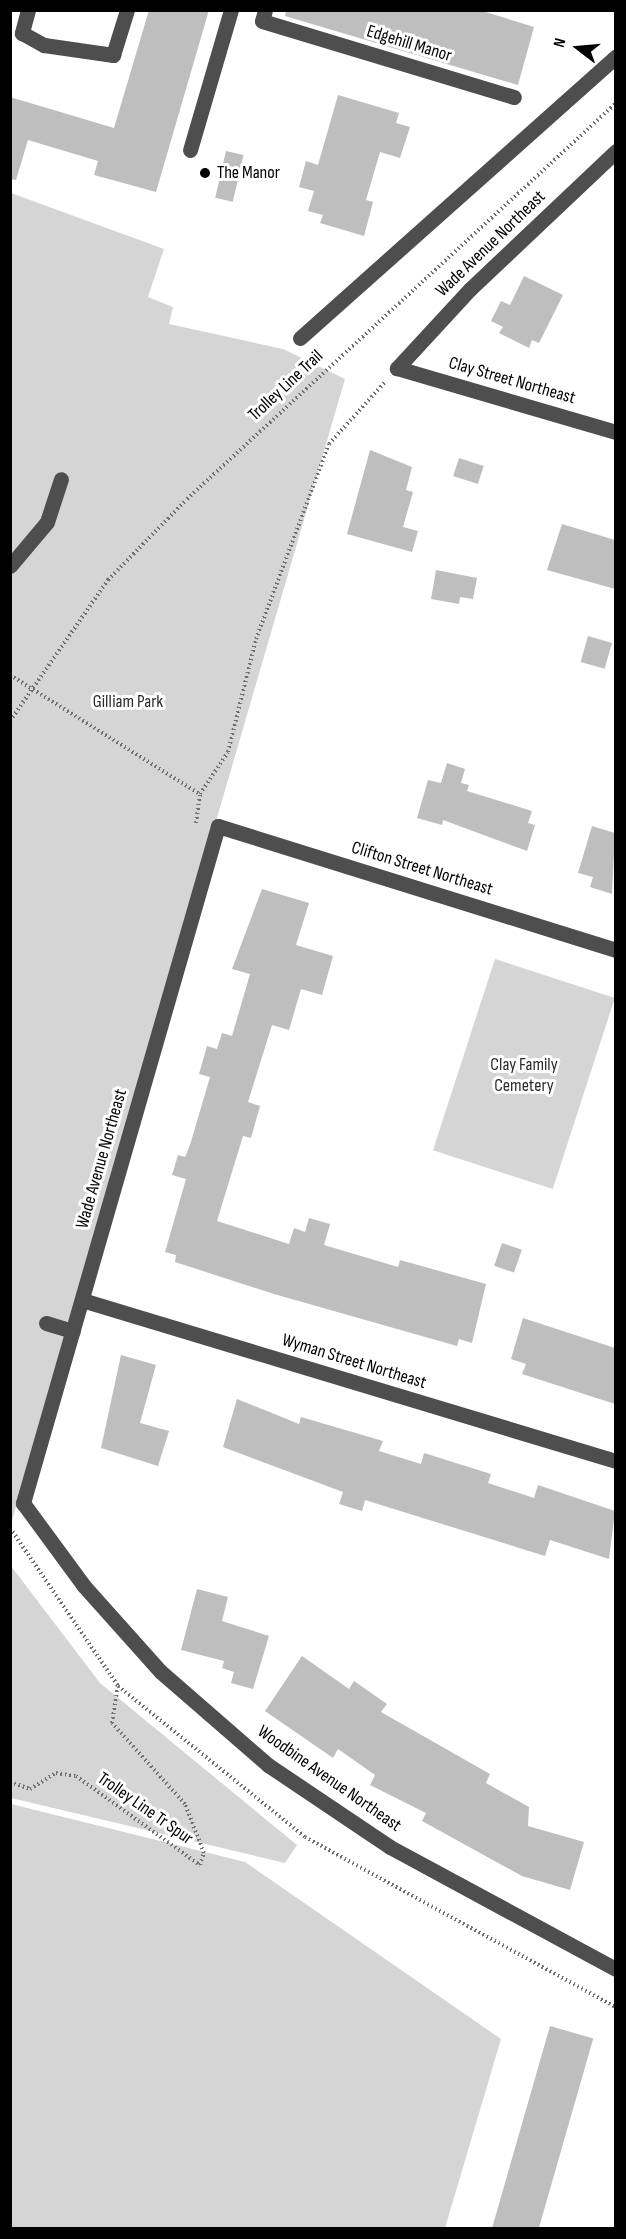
<!DOCTYPE html>
<style>
body{margin:0}
#map{position:relative;width:626px;height:2239px;overflow:hidden;background:#fff;font-family:"Sofia Sans Condensed",sans-serif}
div>[style]{position:absolute}
.green>*{inset:0;background:#d5d5d5;transform-origin:0 0}
.building>*{inset:0;background:#bebebe;transform-origin:0 0}
.path>*{height:4px;margin-top:-2px;transform-origin:0;background:repeating-linear-gradient(90deg,#707070 0 1.5px,transparent 0 4.5px)}
.minor>*{height:15px;margin:-7.5px;padding:0 7.5px;transform-origin:7.5px;border-radius:7.5px;background:#4e4e4e}
.dots>*{width:16px;height:16px;translate:-50% -50%;box-sizing:border-box;border:3px solid #fff;border-radius:50%}
span{translate:-50% -50%;white-space:nowrap;text-align:center;line-height:1.15;-webkit-text-stroke:6px #fff;paint-order:stroke}
.street-label{font-size:18px;color:#000}
.poi-label{font-size:18px;color:#000}
.left{translate:0 -50%;text-align:left}
.park-label{font-size:18px;color:#2c2c2c}
.frame{position:absolute;inset:0;border:12px solid #000;pointer-events:none}
.north{position:absolute;left:548px;top:18px;width:60px;height:60px;-webkit-text-stroke:4px #fff;paint-order:stroke;rotate:286deg;font-size:16px;font-weight:700;line-height:24px;text-align:center;color:#000}
.north::after{content:'';display:block;margin:auto;width:21px;height:27px;background:#000;clip-path:polygon(50% 0,100% 100%,50% 72%,0 100%)}
</style>
<div id="map">
<div class="green">
<div style="clip-path:polygon(11px 193px,164px 249px,148px 297px,173px 307px,169px 324px,283px 349px,345px 379px,11px 1524px)"></div>
<div style="left:495px;top:959px;width:126px;height:201px;rotate:18deg"></div>
<div style="clip-path:polygon(11px 1566px,100px 1683px,297px 1845px,285px 1863px,11px 1798px)"></div>
<div style="clip-path:polygon(11px 1804px,245px 1862px,501px 2039px,445px 2228px,11px 2228px)"></div>
</div>
<div class="building">
<div style="clip-path:polygon(149px 10px,209px 10px,156px 192px,94px 175px,98px 161px,28px 140px,16px 180px,10px 179px,10px 97px,114px 128px)"></div>
<div style="clip-path:polygon(286px 10px,479px 10px,534px 27px,518px 85px,285px 16px)"></div>
<div style="clip-path:polygon(338px 95px,399px 113px,396px 123px,410px 127px,400px 158px,380px 152px,366px 200px,373px 202px,364px 236px,320px 223px,323px 215px,308px 211px,314px 191px,299px 187px,306px 161px,318px 165px)"></div>
<div style="left:226px;top:151px;width:18px;height:48px;rotate:13deg"></div>
<div style="clip-path:polygon(524px 276px,563px 295px,539px 343px,532px 340px,529px 348px,499px 333px,503px 327px,491px 321px,501px 301px,510px 305px)"></div>
<div style="clip-path:polygon(370px 450px,412px 467px,406px 490px,413px 492px,403px 527px,418px 531px,412px 552px,347px 534px)"></div>
<div style="left:459px;top:458px;width:26px;height:19px;rotate:18deg"></div>
<div style="clip-path:polygon(562px 524px,615px 540px,615px 589px,547px 570px)"></div>
<div style="clip-path:polygon(436px 570px,477px 578px,473px 599px,460px 597px,459px 604px,431px 599px)"></div>
<div style="left:588px;top:636px;width:25px;height:27px;rotate:16deg"></div>
<div style="clip-path:polygon(447px 763px,465px 769px,461px 783px,469px 785px,467px 791px,532px 811px,528px 823px,535px 825px,527px 851px,443px 820px,442px 825px,417px 818px,428px 780px,441px 783px)"></div>
<div style="clip-path:polygon(592px 826px,615px 833px,612px 894px,590px 887px,593px 877px,578px 873px)"></div>
<div style="clip-path:polygon(262px 889px,309px 903px,296px 945px,333px 956px,322px 995px,301px 989px,289px 1030px,272px 1025px,248px 1102px,260px 1106px,251px 1138px,243px 1136px,217px 1221px,289px 1244px,294px 1228px,305px 1232px,309px 1218px,330px 1224px,324px 1245px,398px 1267px,400px 1260px,486px 1284px,472px 1343px,459px 1339px,457px 1346px,274px 1294px,175px 1262px,176px 1255px,165px 1252px,186px 1179px,172px 1175px,178px 1155px,185px 1157px,190px 1145px,210px 1077px,199px 1074px,207px 1046px,217px 1049px,222px 1033px,232px 1036px,250px 974px,232px 969px)"></div>
<div style="left:502px;top:1243px;width:21px;height:24px;rotate:19deg"></div>
<div style="clip-path:polygon(523px 1318px,615px 1348px,615px 1404px,522px 1374px,526px 1364px,511px 1359px)"></div>
<div style="clip-path:polygon(121px 1355px,156px 1365px,140px 1423px,169px 1431px,158px 1466px,101px 1448px)"></div>
<div style="clip-path:polygon(237px 1399px,299px 1424px,301px 1417px,383px 1441px,379px 1451px,421px 1464px,424px 1453px,491px 1474px,488px 1483px,534px 1498px,538px 1485px,615px 1511px,609px 1559px,550px 1540px,545px 1556px,365px 1500px,362px 1511px,339px 1504px,343px 1492px,223px 1447px)"></div>
<div style="clip-path:polygon(197px 1589px,228px 1597px,222px 1621px,269px 1636px,253px 1689px,231px 1683px,234px 1672px,222px 1668px,224px 1661px,181px 1650px)"></div>
<div style="clip-path:polygon(302px 1656px,349px 1689px,354px 1681px,387px 1704px,381px 1712px,490px 1774px,486px 1783px,529px 1807px,528px 1826px,584px 1842px,570px 1890px,522px 1876px,422px 1821px,426px 1813px,370px 1785px,375px 1775px,338px 1749px,333px 1758px,265px 1711px)"></div>
<div style="left:550px;top:2026px;width:45px;height:212px;rotate:16deg"></div>
</div>
<div class="path">
<div style="left:10px;top:675px;width:224px;rotate:32.1deg"></div>
<div style="left:10px;top:721px;width:172px;rotate:-55.2deg"></div>
<div style="left:108px;top:580px;width:113px;rotate:-45.7deg"></div>
<div style="left:187px;top:499px;width:584px;rotate:-42.71deg"></div>
<div style="left:196px;top:823px;width:29px;rotate:-82deg"></div>
<div style="left:200px;top:794px;width:50px;rotate:-56.3deg"></div>
<div style="left:228px;top:752px;width:116px;rotate:-76.1deg"></div>
<div style="left:256px;top:639px;width:208px;rotate:-69.5deg"></div>
<div style="left:329px;top:444px;width:84px;rotate:-47.9deg"></div>
<div style="left:10px;top:1528px;width:191px;rotate:55.6deg"></div>
<div style="left:118px;top:1686px;width:240px;rotate:38.9deg"></div>
<div style="left:305px;top:1837px;width:354px;rotate:28.7deg"></div>
<div style="left:10px;top:1782px;width:21px;rotate:19deg"></div>
<div style="left:30px;top:1789px;width:31px;rotate:-32deg"></div>
<div style="left:56px;top:1773px;width:20px;rotate:9deg"></div>
<div style="left:76px;top:1776px;width:153px;rotate:35.7deg"></div>
<div style="left:200px;top:1865px;width:13px;rotate:-72deg"></div>
<div style="left:204px;top:1853px;width:53px;rotate:-111.2deg"></div>
<div style="left:185px;top:1804px;width:109px;rotate:-132deg"></div>
<div style="left:112px;top:1723px;width:37px;rotate:-81deg"></div>
</div>
<div class="minor">
<div style="left:28px;top:10px;width:24px;rotate:105deg"></div>
<div style="left:22px;top:33px;width:25px;rotate:29deg"></div>
<div style="left:44px;top:45px;width:70px;rotate:8.2deg"></div>
<div style="left:113px;top:55px;width:47px;rotate:-72.7deg"></div>
<div style="left:265px;top:10px;width:11px;rotate:105deg"></div>
<div style="left:262px;top:21px;width:263px;rotate:16.8deg"></div>
<div style="left:190px;top:150px;width:146px;rotate:-73.7deg"></div>
<div style="left:616px;top:151px;width:201px;rotate:136.6deg"></div>
<div style="left:470px;top:289px;width:108px;rotate:132.7deg"></div>
<div style="left:397px;top:368px;width:228px;rotate:16.3deg"></div>
<div style="left:300px;top:338px;width:424px;rotate:-41.7deg"></div>
<div style="left:10px;top:566px;width:57px;rotate:-49.9deg"></div>
<div style="left:47px;top:522px;width:45px;rotate:-72deg"></div>
<div style="left:616px;top:950px;width:417px;rotate:-162.7deg"></div>
<div style="left:218px;top:826px;width:705px;rotate:106.07deg"></div>
<div style="left:23px;top:1503px;width:103px;rotate:53.7deg"></div>
<div style="left:84px;top:1586px;width:115px;rotate:48.2deg"></div>
<div style="left:161px;top:1672px;width:142px;rotate:41deg"></div>
<div style="left:268px;top:1765px;width:147px;rotate:33.9deg"></div>
<div style="left:390px;top:1847px;width:257px;rotate:28.4deg"></div>
<div style="left:82px;top:1300px;width:558px;rotate:16.78deg"></div>
<div style="left:46px;top:1323px;width:28px;rotate:17deg"></div>
</div>
<div class="dots">
<div style="left:205px;top:173px;background:#000"></div>
</div>
<div class="street-label">
<span style="left:409px;top:44px;rotate:17deg">Edgehill Manor</span>
<span style="left:491px;top:244px;rotate:-44deg">Wade Avenue Northeast</span>
<span style="left:512px;top:381px;rotate:16deg">Clay Street Northeast</span>
<span style="left:286px;top:386px;rotate:-43deg">Trolley Line Trail</span>
<span style="left:422px;top:869px;rotate:17deg">Clifton Street Northeast</span>
<span style="left:102px;top:1159px;rotate:-74deg">Wade Avenue Northeast</span>
<span style="left:354px;top:1362px;rotate:17deg">Wyman Street Northeast</span>
<span style="left:329px;top:1779px;rotate:35deg">Woodbine Avenue Northeast</span>
<span style="left:145px;top:1809px;rotate:35deg">Trolley Line Tr Spur</span>
</div>
<div class="poi-label">
<span class="left" style="left:217px;top:173px">The Manor</span>
</div>
<div class="park-label">
<span style="left:128px;top:702px">Gilliam Park</span>
<span style="left:524px;top:1076px">Clay Family<br>Cemetery</span>
</div>
<div class="frame"></div>
<div class="north">N</div>
</div>
